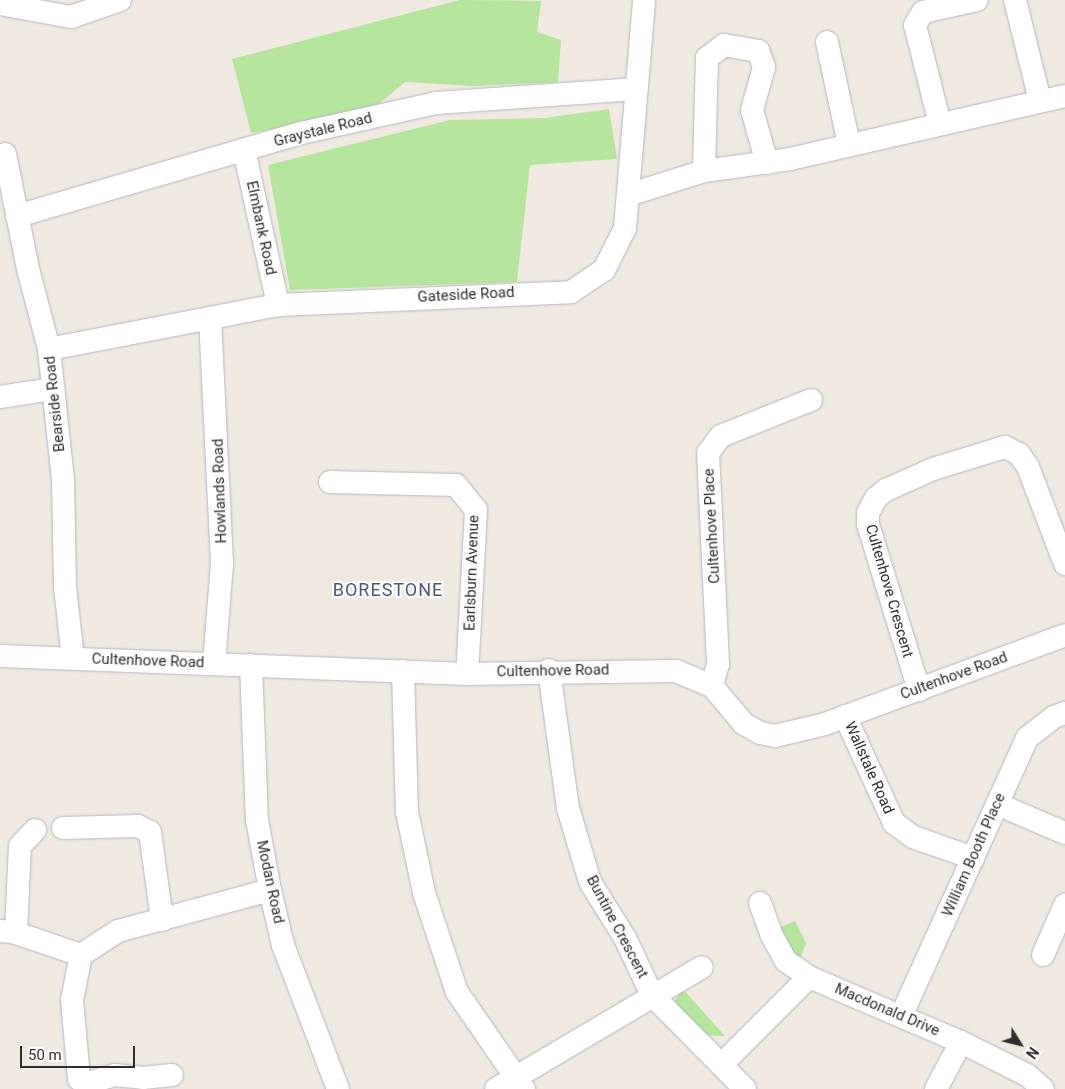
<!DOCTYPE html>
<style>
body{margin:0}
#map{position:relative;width:1065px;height:1089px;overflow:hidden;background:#efe9e1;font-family:Roboto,sans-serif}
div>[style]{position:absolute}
.green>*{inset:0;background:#b6e59e}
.roads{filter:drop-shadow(0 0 1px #b4b7c1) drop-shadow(0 0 1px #b4b7c1)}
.minor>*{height:22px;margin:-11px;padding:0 11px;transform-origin:11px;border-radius:11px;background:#fff}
span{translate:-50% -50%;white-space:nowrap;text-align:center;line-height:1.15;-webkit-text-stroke:4px #fff;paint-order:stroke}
.street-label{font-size:15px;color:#2e2e2e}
.quarter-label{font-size:18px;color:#4d5680;letter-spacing:1px}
.north{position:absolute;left:995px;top:1019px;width:50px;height:50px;-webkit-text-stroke:4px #fff;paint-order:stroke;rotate:126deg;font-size:14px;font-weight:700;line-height:20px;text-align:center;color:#2e2e2e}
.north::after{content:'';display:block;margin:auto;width:18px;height:22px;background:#2e2e2e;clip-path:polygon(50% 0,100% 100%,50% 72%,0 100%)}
.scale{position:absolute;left:20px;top:1046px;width:115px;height:22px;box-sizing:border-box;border:2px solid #2e2e2e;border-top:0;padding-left:6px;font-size:15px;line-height:18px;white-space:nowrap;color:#2e2e2e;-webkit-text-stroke:4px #fff;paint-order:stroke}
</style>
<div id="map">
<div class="green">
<div style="clip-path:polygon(460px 0,541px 1px,537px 32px,561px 40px,558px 82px,474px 86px,405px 82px,369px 112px,251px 133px,232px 59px)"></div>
<div style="clip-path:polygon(609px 109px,617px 159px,530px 165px,517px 282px,290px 290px,268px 165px,450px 120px,545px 118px)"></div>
<div style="clip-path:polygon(795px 921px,806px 943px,801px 957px,794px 955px,776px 929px)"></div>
<div style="clip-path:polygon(682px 988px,725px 1036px,700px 1035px,672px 1007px)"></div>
</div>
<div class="roads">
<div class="minor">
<div style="left:1015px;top:0;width:104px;rotate:76.1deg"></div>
<div style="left:0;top:4px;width:72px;rotate:10.4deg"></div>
<div style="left:71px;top:17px;width:52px;rotate:-19.1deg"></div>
<div style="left:827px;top:42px;width:105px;rotate:77.9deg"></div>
<div style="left:940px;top:124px;width:102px;rotate:-104.2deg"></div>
<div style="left:915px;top:25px;width:15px;rotate:-58deg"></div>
<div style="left:923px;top:12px;width:55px;rotate:-12.5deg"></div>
<div style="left:244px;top:150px;width:159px;rotate:77.6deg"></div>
<div style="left:5px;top:154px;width:117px;rotate:78.7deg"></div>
<div style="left:28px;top:269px;width:83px;rotate:75.3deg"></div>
<div style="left:49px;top:349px;width:132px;rotate:83.9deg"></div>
<div style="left:63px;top:480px;width:107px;rotate:88.9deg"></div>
<div style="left:65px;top:587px;width:71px;rotate:83.6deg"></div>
<div style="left:704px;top:171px;width:113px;rotate:-88.5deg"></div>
<div style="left:707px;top:58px;width:21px;rotate:-37deg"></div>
<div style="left:724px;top:45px;width:35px;rotate:10deg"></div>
<div style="left:758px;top:51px;width:17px;rotate:69deg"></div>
<div style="left:764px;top:67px;width:45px;rotate:105.6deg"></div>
<div style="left:752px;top:110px;width:55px;rotate:74.2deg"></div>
<div style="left:628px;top:195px;width:80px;rotate:-17.5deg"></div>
<div style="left:704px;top:171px;width:87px;rotate:-7.9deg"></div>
<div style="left:790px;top:159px;width:282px;rotate:-12.9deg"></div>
<div style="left:17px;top:216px;width:296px;rotate:-16.3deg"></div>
<div style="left:301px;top:133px;width:138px;rotate:-12.5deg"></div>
<div style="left:436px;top:103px;width:201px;rotate:-4deg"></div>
<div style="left:210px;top:318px;width:246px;rotate:87.2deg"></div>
<div style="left:222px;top:564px;width:99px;rotate:94.6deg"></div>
<div style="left:49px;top:349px;width:233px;rotate:-10.9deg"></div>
<div style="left:278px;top:305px;width:293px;rotate:-2.5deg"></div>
<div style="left:571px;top:292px;width:40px;rotate:-34deg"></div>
<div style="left:604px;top:270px;width:47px;rotate:-63.4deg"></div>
<div style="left:625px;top:228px;width:229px;rotate:-85.2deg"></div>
<div style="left:0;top:397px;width:54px;rotate:-8.6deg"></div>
<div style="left:330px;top:482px;width:126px;rotate:1.4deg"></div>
<div style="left:456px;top:485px;width:32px;rotate:51deg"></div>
<div style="left:476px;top:510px;width:164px;rotate:93.1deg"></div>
<div style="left:0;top:656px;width:467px;rotate:2.2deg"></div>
<div style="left:467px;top:674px;width:209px;rotate:-0.8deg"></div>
<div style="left:676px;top:671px;width:39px;rotate:23deg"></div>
<div style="left:712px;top:686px;width:50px;rotate:49.9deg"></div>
<div style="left:744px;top:724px;width:18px;rotate:29deg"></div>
<div style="left:760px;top:733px;width:15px;rotate:11deg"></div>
<div style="left:775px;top:736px;width:51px;rotate:-13.5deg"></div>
<div style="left:825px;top:724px;width:256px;rotate:-20.3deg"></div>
<div style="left:251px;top:665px;width:155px;rotate:87.8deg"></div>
<div style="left:257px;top:820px;width:71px;rotate:79.5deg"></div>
<div style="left:270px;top:890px;width:57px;rotate:76.7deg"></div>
<div style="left:283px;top:945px;width:154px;rotate:69.1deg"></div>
<div style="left:549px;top:670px;width:139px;rotate:82.2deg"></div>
<div style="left:568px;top:808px;width:77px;rotate:73.4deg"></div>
<div style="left:590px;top:882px;width:66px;rotate:58deg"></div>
<div style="left:625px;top:938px;width:63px;rotate:64.7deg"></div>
<div style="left:652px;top:995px;width:132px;rotate:45.3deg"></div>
<div style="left:403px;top:671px;width:141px;rotate:88.4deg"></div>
<div style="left:407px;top:812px;width:83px;rotate:78.1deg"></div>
<div style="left:424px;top:893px;width:104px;rotate:71.6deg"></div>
<div style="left:457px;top:992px;width:118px;rotate:55.4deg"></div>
<div style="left:712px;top:686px;width:23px;rotate:-75deg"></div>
<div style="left:718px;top:664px;width:211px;rotate:-92.7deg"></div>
<div style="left:708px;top:453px;width:21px;rotate:-53deg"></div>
<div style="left:721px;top:436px;width:97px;rotate:-21.8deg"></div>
<div style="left:919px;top:690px;width:174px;rotate:-107.1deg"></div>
<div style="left:868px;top:524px;width:11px;rotate:-90deg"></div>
<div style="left:868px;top:513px;width:17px;rotate:-62deg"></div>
<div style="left:876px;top:498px;width:13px;rotate:-39deg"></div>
<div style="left:886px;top:490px;width:51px;rotate:-24.1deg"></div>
<div style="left:933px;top:469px;width:75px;rotate:-17deg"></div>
<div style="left:1005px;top:447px;width:16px;rotate:27deg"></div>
<div style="left:1019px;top:454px;width:16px;rotate:55deg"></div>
<div style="left:1028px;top:467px;width:104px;rotate:69.1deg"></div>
<div style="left:845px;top:716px;width:118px;rotate:65.4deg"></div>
<div style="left:894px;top:823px;width:24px;rotate:36deg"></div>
<div style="left:913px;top:837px;width:64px;rotate:19.3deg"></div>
<div style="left:997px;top:804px;width:74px;rotate:23.1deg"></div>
<div style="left:63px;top:828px;width:75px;rotate:-1.5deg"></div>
<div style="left:138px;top:826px;width:13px;rotate:27deg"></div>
<div style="left:150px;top:832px;width:89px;rotate:82.2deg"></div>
<div style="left:760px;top:903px;width:33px;rotate:70deg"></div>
<div style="left:771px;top:934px;width:31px;rotate:61deg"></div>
<div style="left:786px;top:961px;width:28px;rotate:35deg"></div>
<div style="left:809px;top:977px;width:165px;rotate:23.2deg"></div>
<div style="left:961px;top:1042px;width:74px;rotate:26.6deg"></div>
<div style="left:1027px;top:1075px;width:21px;rotate:41deg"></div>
<div style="left:0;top:931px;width:13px;rotate:4deg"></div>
<div style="left:13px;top:932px;width:72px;rotate:18.7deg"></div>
<div style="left:81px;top:955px;width:44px;rotate:-33deg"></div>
<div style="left:118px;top:931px;width:157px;rotate:-15.1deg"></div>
<div style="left:16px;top:933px;width:87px;rotate:-87.4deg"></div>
<div style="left:20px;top:846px;width:22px;rotate:-47deg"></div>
<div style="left:81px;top:955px;width:46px;rotate:101.3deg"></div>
<div style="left:72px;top:1000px;width:79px;rotate:84.9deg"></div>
<div style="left:79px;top:1079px;width:8px;rotate:40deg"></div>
<div style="left:85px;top:1084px;width:31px;rotate:-17deg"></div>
<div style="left:115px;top:1075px;width:28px;rotate:6deg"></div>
<div style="left:143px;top:1078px;width:29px;rotate:-6deg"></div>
<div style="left:1043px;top:955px;width:55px;rotate:-66.3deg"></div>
<div style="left:902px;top:1014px;width:303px;rotate:-65.6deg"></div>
<div style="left:1027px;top:738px;width:34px;rotate:-38deg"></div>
<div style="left:1054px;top:717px;width:12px;rotate:-20deg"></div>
<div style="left:722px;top:1064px;width:123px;rotate:-45deg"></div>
<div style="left:496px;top:1089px;width:239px;rotate:-30.6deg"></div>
<div style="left:936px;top:1089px;width:53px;rotate:-62deg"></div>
</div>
</div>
<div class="street-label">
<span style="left:323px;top:130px;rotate:-14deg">Graystale Road</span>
<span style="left:261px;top:228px;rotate:78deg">Elmbank Road</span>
<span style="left:466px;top:295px;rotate:-3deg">Gateside Road</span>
<span style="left:55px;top:404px;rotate:-96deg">Bearside Road</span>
<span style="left:220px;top:491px;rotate:-92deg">Howlands Road</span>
<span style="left:712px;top:526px;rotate:-93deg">Cultenhove Place</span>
<span style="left:472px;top:573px;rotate:-88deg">Earlsburn Avenue</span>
<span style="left:889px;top:591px;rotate:74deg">Cultenhove Crescent</span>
<span style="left:148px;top:661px;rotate:2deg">Cultenhove Road</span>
<span style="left:553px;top:671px;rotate:-1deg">Cultenhove Road</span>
<span style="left:954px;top:676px;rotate:-20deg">Cultenhove Road</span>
<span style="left:869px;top:768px;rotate:66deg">Wallstale Road</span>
<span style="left:974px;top:855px;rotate:-66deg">William Booth Place</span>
<span style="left:270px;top:882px;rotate:78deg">Modan Road</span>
<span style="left:617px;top:927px;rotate:62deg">Buntine Crescent</span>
<span style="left:887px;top:1010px;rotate:23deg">Macdonald Drive</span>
</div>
<div class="quarter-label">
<span style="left:388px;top:590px">BORESTONE</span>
</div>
<div class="north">N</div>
<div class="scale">50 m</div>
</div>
